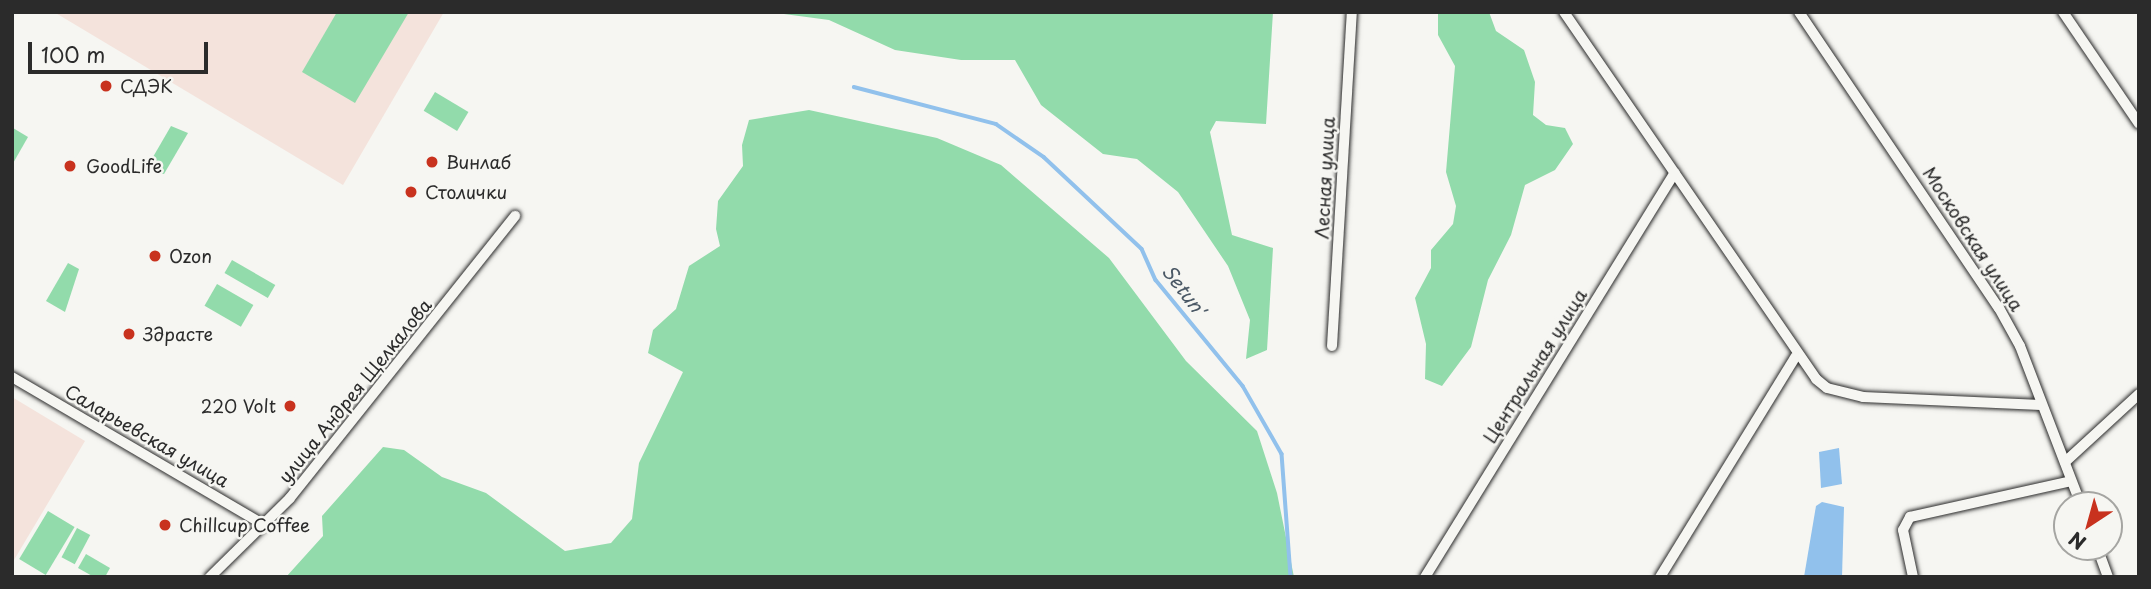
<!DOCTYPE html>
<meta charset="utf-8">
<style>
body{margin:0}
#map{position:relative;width:2151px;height:589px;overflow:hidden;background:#f6f6f2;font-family:"Playpen Sans",sans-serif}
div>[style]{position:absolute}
.built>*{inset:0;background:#f4e3dc}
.green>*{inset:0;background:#92dbab;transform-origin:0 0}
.water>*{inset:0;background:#91c1ec}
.stream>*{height:3.5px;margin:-1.75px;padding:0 1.75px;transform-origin:1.75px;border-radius:1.75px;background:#91c1ec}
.roads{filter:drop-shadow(0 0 2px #2b2b2b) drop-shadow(0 0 2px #2b2b2b)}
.minor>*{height:10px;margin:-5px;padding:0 5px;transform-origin:5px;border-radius:5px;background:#f6f6f2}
.dots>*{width:19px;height:19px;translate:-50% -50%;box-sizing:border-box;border:4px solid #f6f6f2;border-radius:50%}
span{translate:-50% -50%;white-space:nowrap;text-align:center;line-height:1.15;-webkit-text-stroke:5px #f6f6f2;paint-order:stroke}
.poi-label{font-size:18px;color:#2b2b2b}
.left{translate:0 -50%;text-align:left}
.right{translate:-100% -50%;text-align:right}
.street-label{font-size:18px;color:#2b2b2b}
.water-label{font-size:19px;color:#4a5865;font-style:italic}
.frame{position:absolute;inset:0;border:14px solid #2b2b2b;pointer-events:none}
.north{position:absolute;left:2053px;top:491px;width:70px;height:70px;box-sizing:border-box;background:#f6f6f2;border:2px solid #a5a5a2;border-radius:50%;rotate:216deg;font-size:19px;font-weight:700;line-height:28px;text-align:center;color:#2b2b2b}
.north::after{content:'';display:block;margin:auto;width:24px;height:32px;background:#c8321e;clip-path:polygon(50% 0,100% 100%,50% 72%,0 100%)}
.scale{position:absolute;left:28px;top:42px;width:180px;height:32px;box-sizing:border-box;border:4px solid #2b2b2b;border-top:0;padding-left:9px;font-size:21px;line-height:24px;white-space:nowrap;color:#2b2b2b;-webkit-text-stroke:5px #f6f6f2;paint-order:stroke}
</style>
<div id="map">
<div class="built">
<div style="clip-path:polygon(54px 12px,444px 12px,343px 185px)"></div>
<div style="clip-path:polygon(12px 397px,85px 441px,14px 560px,12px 560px)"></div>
</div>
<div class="green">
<div style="clip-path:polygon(337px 12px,409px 12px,355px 103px,302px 72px)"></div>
<div style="clip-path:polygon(769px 12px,1273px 12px,1266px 124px,1216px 121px,1210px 132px,1232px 235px,1273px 248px,1267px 350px,1246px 359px,1250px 320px,1228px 266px,1178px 192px,1137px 159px,1103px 154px,1041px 105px,1015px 60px,961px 60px,895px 50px,829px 20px)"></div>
<div style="clip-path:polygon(1438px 12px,1489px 12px,1496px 31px,1524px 50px,1535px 82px,1533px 115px,1546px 125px,1565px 128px,1573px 144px,1555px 170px,1525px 185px,1511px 235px,1488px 280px,1471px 347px,1442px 386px,1425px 379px,1426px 344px,1415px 298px,1431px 268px,1431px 250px,1453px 224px,1456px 206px,1446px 172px,1455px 66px,1438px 35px)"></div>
<div style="left:435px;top:92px;width:39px;height:22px;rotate:31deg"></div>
<div style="clip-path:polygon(809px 110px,937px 138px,1001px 165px,1109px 258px,1186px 361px,1257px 431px,1277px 493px,1294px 577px,286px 577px,323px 536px,322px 516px,383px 447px,404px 450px,442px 477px,486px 493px,565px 551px,611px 543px,632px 519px,639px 463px,683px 372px,648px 353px,653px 330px,676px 309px,689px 266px,720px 246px,716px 229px,718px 201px,743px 166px,742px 145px,749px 120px)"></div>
<div style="clip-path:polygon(171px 126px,188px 133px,164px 174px,146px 169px)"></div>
<div style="clip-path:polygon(13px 128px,28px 137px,12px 165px,12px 129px)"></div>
<div style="left:232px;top:260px;width:50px;height:15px;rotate:30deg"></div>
<div style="clip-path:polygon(68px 263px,79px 269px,65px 312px,46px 301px)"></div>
<div style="left:217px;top:284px;width:42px;height:25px;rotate:30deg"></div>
<div style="left:48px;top:511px;width:31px;height:56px;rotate:31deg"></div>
<div style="left:77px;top:528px;width:15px;height:33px;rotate:28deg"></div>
<div style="clip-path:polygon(86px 554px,110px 568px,105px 577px,94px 577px,78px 568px)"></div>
</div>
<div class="water">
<div style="clip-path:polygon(1839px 448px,1842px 484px,1821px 488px,1819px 452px)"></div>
<div style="clip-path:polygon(1822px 502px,1844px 507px,1842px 577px,1804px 577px,1816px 506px)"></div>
</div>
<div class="stream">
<div style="left:854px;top:87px;width:147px;rotate:14.6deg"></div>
<div style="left:996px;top:124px;width:58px;rotate:34.5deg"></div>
<div style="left:1044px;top:157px;width:134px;rotate:43.2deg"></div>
<div style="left:1142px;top:249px;width:34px;rotate:66deg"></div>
<div style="left:1156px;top:280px;width:137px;rotate:50.6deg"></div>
<div style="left:1243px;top:386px;width:78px;rotate:60.2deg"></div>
<div style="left:1282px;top:454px;width:123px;rotate:85.8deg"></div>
</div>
<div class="roads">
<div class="minor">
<div style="left:1564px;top:12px;width:445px;rotate:55.5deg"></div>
<div style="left:1816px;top:379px;width:14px;rotate:39deg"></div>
<div style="left:1827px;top:388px;width:37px;rotate:14deg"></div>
<div style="left:1863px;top:397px;width:178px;rotate:2.6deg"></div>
<div style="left:1799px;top:12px;width:357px;rotate:56deg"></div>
<div style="left:1999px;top:308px;width:43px;rotate:61.1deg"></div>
<div style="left:2020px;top:346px;width:170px;rotate:69deg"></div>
<div style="left:2063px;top:12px;width:135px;rotate:55.8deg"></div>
<div style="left:1332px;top:346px;width:335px;rotate:-86.6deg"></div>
<div style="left:12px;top:377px;width:292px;rotate:30.4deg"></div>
<div style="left:2065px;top:462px;width:100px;rotate:-42.6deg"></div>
<div style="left:2097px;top:547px;width:32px;rotate:70deg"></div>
<div style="left:210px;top:577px;width:112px;rotate:-44.6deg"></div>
<div style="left:290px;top:498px;width:361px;rotate:-51.4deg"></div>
<div style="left:1425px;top:577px;width:475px;rotate:-58.3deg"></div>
<div style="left:1660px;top:577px;width:259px;rotate:-58.4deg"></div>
<div style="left:1913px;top:577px;width:48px;rotate:-102deg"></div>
<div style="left:1903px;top:530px;width:15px;rotate:-62deg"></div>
<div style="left:1910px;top:517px;width:165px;rotate:-12.6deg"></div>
</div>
</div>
<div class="dots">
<div style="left:106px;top:86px;background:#c8321e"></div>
<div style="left:432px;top:162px;background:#c8321e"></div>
<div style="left:70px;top:166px;background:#c8321e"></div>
<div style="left:411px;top:192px;background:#c8321e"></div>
<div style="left:155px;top:256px;background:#c8321e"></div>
<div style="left:129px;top:334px;background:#c8321e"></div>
<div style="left:290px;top:406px;background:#c8321e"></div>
<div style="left:165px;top:525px;background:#c8321e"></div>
</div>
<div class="poi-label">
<span class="left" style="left:120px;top:86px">СДЭК</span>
<span class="left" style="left:446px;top:162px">Винлаб</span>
<span class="left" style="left:86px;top:166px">GoodLife</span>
<span class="left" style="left:425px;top:192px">Столички</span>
<span class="left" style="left:169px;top:256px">Ozon</span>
<span class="left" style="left:143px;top:334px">Здрасте</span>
<span class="right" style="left:276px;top:406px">220 Volt</span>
<span class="left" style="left:179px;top:525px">Chillcup Coffee</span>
</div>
<div class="street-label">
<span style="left:1325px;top:178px;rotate:-87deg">Лесная улица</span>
<span style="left:1973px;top:239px;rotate:57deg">Московская улица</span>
<span style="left:1535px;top:366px;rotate:-58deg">Центральная улица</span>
<span style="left:355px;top:391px;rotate:-51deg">улица Андрея Щелкалова</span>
<span style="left:147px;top:436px;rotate:30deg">Саларьевская улица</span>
</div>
<div class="water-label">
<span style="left:1184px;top:290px;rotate:53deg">Setun'</span>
</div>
<div class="frame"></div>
<div class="north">N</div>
<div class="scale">100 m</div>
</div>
